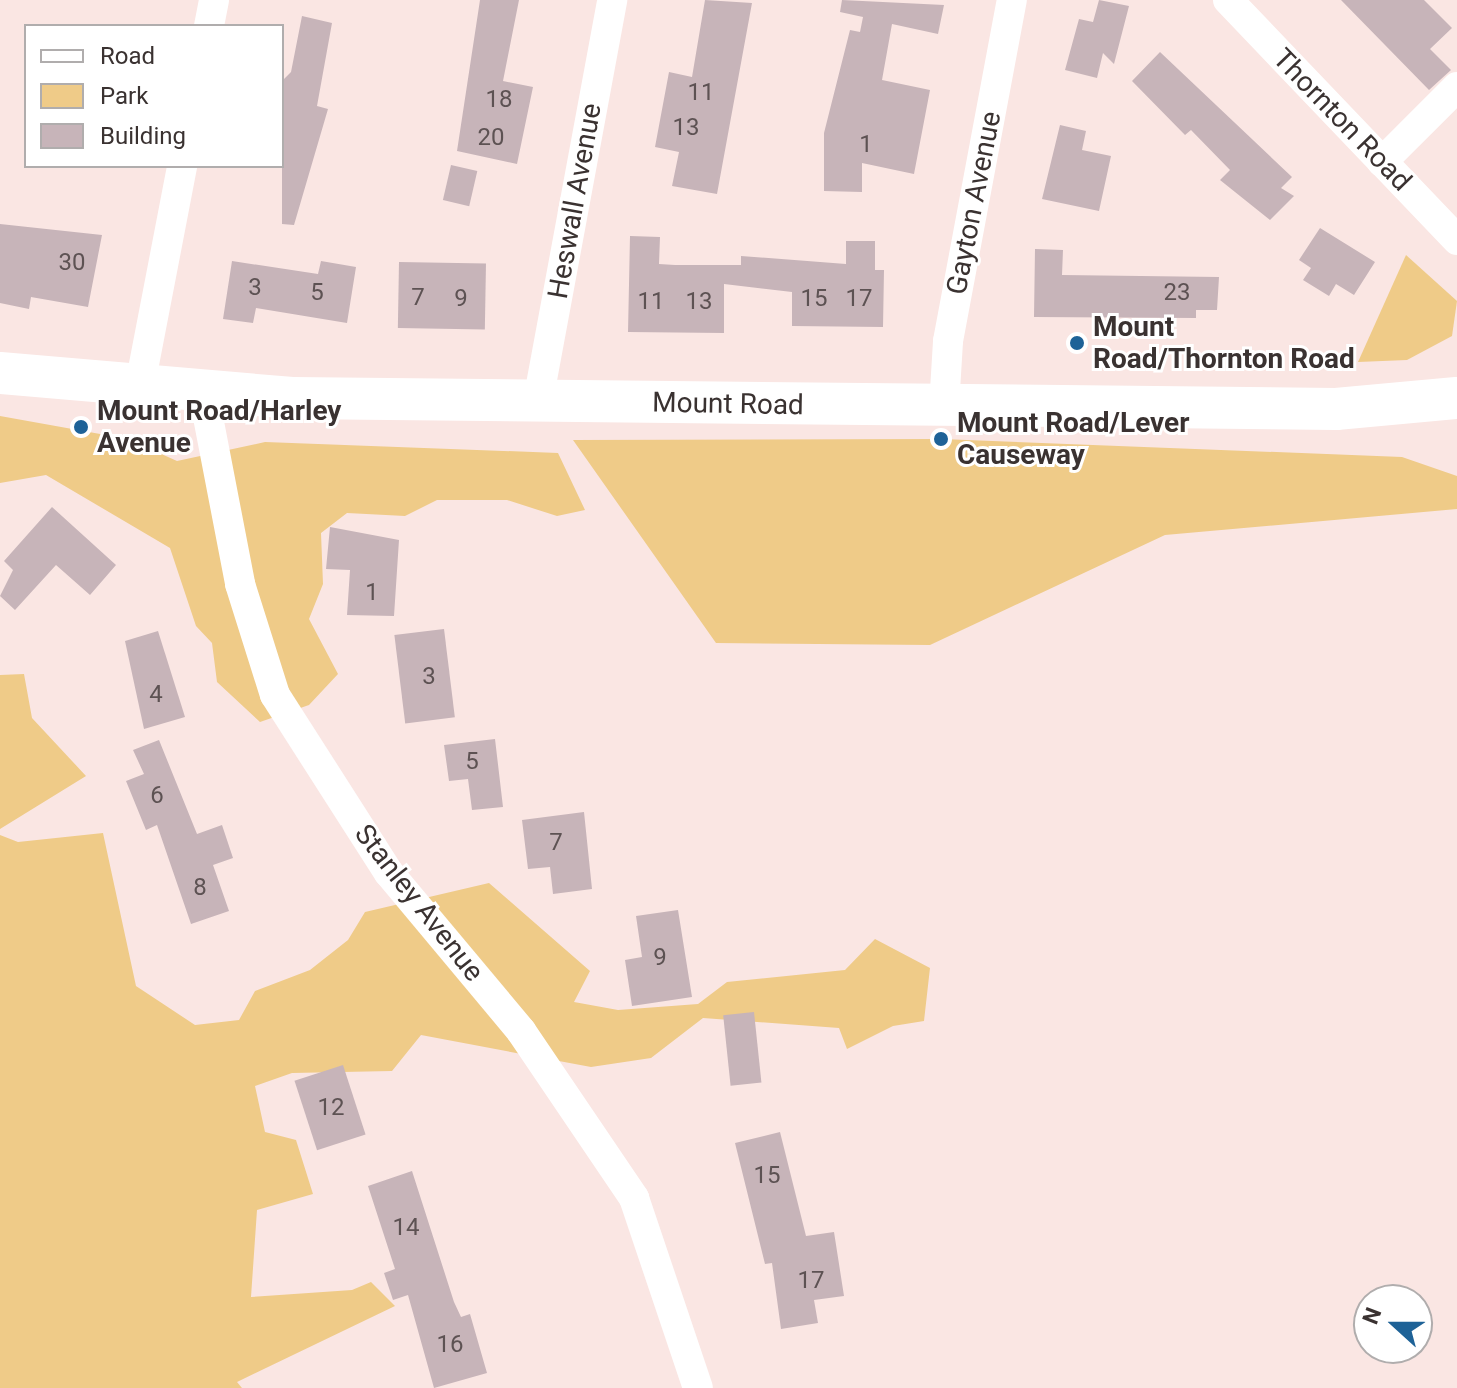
<!DOCTYPE html>
<style>
body{margin:0}
#map{position:relative;width:1457px;height:1388px;overflow:hidden;background:#fae6e3;font-family:Roboto,sans-serif}
div>[style]{position:absolute}
.green>*{inset:0;background:#efcb88}
.building>*{inset:0;background:#c7b4b9;transform-origin:0 0}
.minor>*{height:30px;margin:-15px;padding:0 15px;transform-origin:15px;border-radius:15px;background:#fff}
.secondary>*{height:42px;margin:-21px;padding:0 21px;transform-origin:21px;border-radius:21px;background:#fff}
.dots>*{width:22px;height:22px;translate:-50% -50%;box-sizing:border-box;border:4px solid #fff;border-radius:50%}
span{translate:-50% -50%;white-space:nowrap;text-align:center;line-height:1.15;-webkit-text-stroke:6px #fff;paint-order:stroke}
.number-label{font-size:24px;color:#5d5253}
.number-label span{-webkit-text-stroke-width:0}
.street-label{font-size:28px;color:#3a3231}
.poi-label{font-size:28px;color:#3a3231;font-weight:700}
.left{translate:0 -50%;text-align:left}
.legend{position:absolute;left:24px;top:24px;width:260px;height:144px;box-sizing:border-box;background:#fff;border:2px solid #b0adad;margin:0;padding:10px 14px;list-style:none;font-size:24px;color:#3a3231}
.legend li{display:flex;align-items:center;gap:16px;height:40px}
.legend b{width:40px;border:2px solid #b0adad}
.north{position:absolute;left:1353px;top:1284px;width:80px;height:80px;box-sizing:border-box;background:#fff;border:2px solid #b0adad;border-radius:50%;rotate:291deg;font-size:22px;font-weight:700;line-height:32px;text-align:center;color:#3a3231}
.north::after{content:'';display:block;margin:auto;width:28px;height:36px;background:#1e6297;clip-path:polygon(50% 0,100% 100%,50% 72%,0 100%)}
</style>
<div id="map">
<div class="green">
<div style="clip-path:polygon(1406px 255px,1457px 301px,1452px 336px,1407px 360px,1358px 362px)"></div>
<div style="clip-path:polygon(0 416px,128px 439px,177px 461px,265px 442px,558px 453px,585px 510px,557px 516px,507px 500px,437px 500px,405px 516px,347px 513px,321px 533px,323px 584px,309px 619px,338px 674px,309px 705px,260px 722px,217px 682px,212px 643px,196px 626px,170px 548px,46px 475px,0 483px)"></div>
<div style="clip-path:polygon(941px 439px,1402px 457px,1457px 476px,1457px 509px,1165px 535px,930px 645px,716px 643px,573px 440px)"></div>
<div style="clip-path:polygon(24px 674px,32px 718px,86px 776px,0 829px,0 675px)"></div>
<div style="clip-path:polygon(103px 833px,136px 986px,195px 1025px,239px 1020px,255px 991px,310px 970px,348px 940px,365px 912px,489px 883px,590px 971px,574px 1002px,618px 1010px,698px 1004px,727px 982px,845px 970px,875px 939px,930px 968px,924px 1021px,893px 1026px,847px 1049px,839px 1028px,703px 1018px,651px 1058px,591px 1067px,421px 1035px,392px 1071px,292px 1073px,255px 1086px,265px 1132px,296px 1140px,313px 1194px,257px 1210px,251px 1297px,352px 1290px,371px 1282px,395px 1306px,237px 1382px,242px 1388px,0 1388px,0 835px,18px 842px)"></div>
</div>
<div class="building">
<div style="clip-path:polygon(480px 0,519px 0,503px 81px,533px 87px,517px 164px,457px 151px)"></div>
<div style="clip-path:polygon(705px 0,752px 3px,717px 194px,672px 186px,679px 152px,655px 147px,669px 72px,692px 77px)"></div>
<div style="clip-path:polygon(842px 0,944px 5px,938px 34px,892px 24px,882px 80px,930px 90px,914px 174px,862px 163px,862px 192px,824px 191px,824px 133px,850px 30px,860px 32px,863px 17px,840px 12px)"></div>
<div style="clip-path:polygon(1099px 0,1129px 6px,1114px 64px,1103px 53px,1097px 78px,1065px 70px,1079px 19px,1093px 22px)"></div>
<div style="clip-path:polygon(1341px 0,1424px 0,1452px 28px,1430px 49px,1451px 70px,1429px 90px)"></div>
<div style="clip-path:polygon(302px 16px,332px 23px,317px 106px,328px 109px,294px 225px,282px 224px,282px 81px,291px 72px)"></div>
<div style="clip-path:polygon(1160px 52px,1292px 177px,1281px 188px,1294px 196px,1270px 220px,1220px 180px,1230px 170px,1191px 130px,1185px 135px,1132px 81px)"></div>
<div style="clip-path:polygon(1060px 125px,1086px 131px,1082px 150px,1111px 156px,1099px 211px,1042px 199px)"></div>
<div style="left:451px;top:165px;width:27px;height:36px;rotate:13deg"></div>
<div style="clip-path:polygon(0 224px,102px 235px,88px 307px,31px 297px,29px 309px,0 303px)"></div>
<div style="clip-path:polygon(1320px 228px,1375px 262px,1354px 295px,1336px 284px,1329px 296px,1303px 280px,1311px 268px,1299px 260px)"></div>
<div style="clip-path:polygon(630px 236px,660px 237px,659px 264px,675px 265px,741px 265px,741px 256px,846px 264px,846px 241px,875px 241px,875px 270px,884px 270px,883px 327px,792px 326px,792px 292px,724px 284px,724px 333px,628px 332px)"></div>
<div style="clip-path:polygon(1035px 249px,1063px 250px,1062px 275px,1219px 277px,1217px 310px,1196px 310px,1196px 318px,1034px 317px)"></div>
<div style="clip-path:polygon(232px 261px,318px 274px,321px 261px,356px 267px,347px 323px,256px 308px,253px 323px,223px 319px)"></div>
<div style="left:399px;top:262px;width:87px;height:66px;rotate:1deg"></div>
<div style="clip-path:polygon(52px 507px,116px 565px,90px 595px,56px 565px,15px 610px,0 596px,13px 570px,4px 561px)"></div>
<div style="clip-path:polygon(330px 527px,399px 540px,394px 616px,347px 615px,350px 570px,326px 569px)"></div>
<div style="left:444px;top:629px;width:89px;height:50px;rotate:83deg"></div>
<div style="clip-path:polygon(158px 631px,185px 717px,144px 729px,125px 641px)"></div>
<div style="clip-path:polygon(495px 739px,503px 807px,472px 810px,468px 779px,449px 781px,444px 745px)"></div>
<div style="clip-path:polygon(159px 740px,197px 834px,222px 825px,233px 858px,213px 865px,229px 911px,191px 924px,157px 825px,146px 830px,126px 781px,144px 774px,133px 750px)"></div>
<div style="clip-path:polygon(584px 812px,592px 889px,553px 894px,550px 867px,528px 869px,522px 820px)"></div>
<div style="clip-path:polygon(678px 910px,692px 997px,632px 1006px,625px 960px,642px 957px,636px 916px)"></div>
<div style="left:754px;top:1012px;width:71px;height:31px;rotate:84deg"></div>
<div style="left:343px;top:1065px;width:73px;height:51px;rotate:72deg"></div>
<div style="clip-path:polygon(780px 1132px,806px 1236px,834px 1232px,844px 1296px,814px 1300px,818px 1323px,781px 1329px,772px 1263px,765px 1264px,735px 1143px)"></div>
<div style="clip-path:polygon(412px 1171px,454px 1302px,461px 1317px,470px 1314px,487px 1373px,434px 1388px,408px 1295px,393px 1300px,384px 1273px,395px 1269px,368px 1186px)"></div>
</div>
<div class="minor">
<div style="left:1228px;top:0;width:332px;rotate:46.3deg"></div>
<div style="left:209px;top:26px;width:26px;rotate:-79deg"></div>
<div style="left:1382px;top:162px;width:106px;rotate:-45deg"></div>
<div style="left:140px;top:385px;width:223px;rotate:-79.1deg"></div>
<div style="left:203px;top:391px;width:197px;rotate:79.1deg"></div>
<div style="left:240px;top:584px;width:116px;rotate:72.5deg"></div>
<div style="left:275px;top:695px;width:211px;rotate:57.4deg"></div>
<div style="left:389px;top:873px;width:206px;rotate:50.1deg"></div>
<div style="left:521px;top:1031px;width:202px;rotate:55.9deg"></div>
<div style="left:634px;top:1198px;width:200px;rotate:71.4deg"></div>
<div style="left:538px;top:401px;width:408px;rotate:-79.5deg"></div>
<div style="left:944px;top:407px;width:66px;rotate:-86.5deg"></div>
<div style="left:948px;top:341px;width:347px;rotate:-79.4deg"></div>
</div>
<div class="secondary">
<div style="left:0;top:373px;width:293px;rotate:4.9deg"></div>
<div style="left:292px;top:398px;width:1044px;rotate:0.6deg"></div>
<div style="left:1336px;top:409px;width:121px;rotate:-5.2deg"></div>
</div>
<div class="dots">
<div style="left:1077px;top:343px;background:#1e6297"></div>
<div style="left:81px;top:427px;background:#1e6297"></div>
<div style="left:941px;top:439px;background:#1e6297"></div>
</div>
<div class="number-label">
<span style="left:701px;top:93px">11</span>
<span style="left:499px;top:100px">18</span>
<span style="left:686px;top:128px">13</span>
<span style="left:491px;top:138px">20</span>
<span style="left:866px;top:145px">1</span>
<span style="left:72px;top:263px">30</span>
<span style="left:255px;top:288px">3</span>
<span style="left:317px;top:293px">5</span>
<span style="left:1177px;top:293px">23</span>
<span style="left:418px;top:298px">7</span>
<span style="left:461px;top:299px">9</span>
<span style="left:814px;top:299px">15</span>
<span style="left:859px;top:299px">17</span>
<span style="left:651px;top:302px">11</span>
<span style="left:699px;top:302px">13</span>
<span style="left:372px;top:593px">1</span>
<span style="left:429px;top:677px">3</span>
<span style="left:156px;top:695px">4</span>
<span style="left:472px;top:762px">5</span>
<span style="left:157px;top:796px">6</span>
<span style="left:556px;top:843px">7</span>
<span style="left:200px;top:888px">8</span>
<span style="left:660px;top:958px">9</span>
<span style="left:331px;top:1108px">12</span>
<span style="left:767px;top:1176px">15</span>
<span style="left:406px;top:1228px">14</span>
<span style="left:811px;top:1281px">17</span>
<span style="left:450px;top:1345px">16</span>
</div>
<div class="street-label">
<span style="left:1342px;top:120px;rotate:46deg">Thornton Road</span>
<span style="left:575px;top:201px;rotate:-80deg">Heswall Avenue</span>
<span style="left:974px;top:203px;rotate:-79deg">Gayton Avenue</span>
<span style="left:728px;top:404px;rotate:1deg">Mount Road</span>
<span style="left:419px;top:903px;rotate:52deg">Stanley Avenue</span>
</div>
<div class="poi-label">
<span class="left" style="left:1093px;top:343px">Mount<br>Road/Thornton Road</span>
<span class="left" style="left:97px;top:427px">Mount Road/Harley<br>Avenue</span>
<span class="left" style="left:957px;top:439px">Mount Road/Lever<br>Causeway</span>
</div>
<ul class="legend">
<li><b style="height:10px;background:#fff"></b>Road</li>
<li><b style="height:22px;background:#efcb88"></b>Park</li>
<li><b style="height:22px;background:#c7b4b9"></b>Building</li>
</ul>
<div class="north">N</div>
</div>
